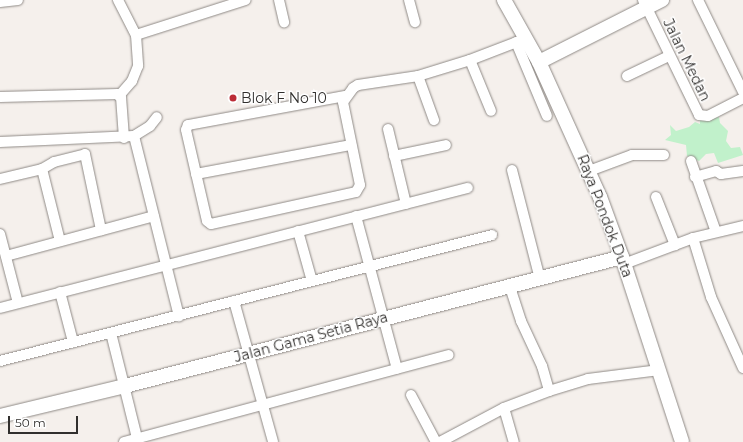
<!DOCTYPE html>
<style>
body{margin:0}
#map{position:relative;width:743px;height:442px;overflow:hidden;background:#f5f0ec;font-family:Montserrat,sans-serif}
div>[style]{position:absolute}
.green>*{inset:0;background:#c1f1cb}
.roads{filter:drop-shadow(0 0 1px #8f8a86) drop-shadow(0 0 1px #8f8a86)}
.street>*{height:10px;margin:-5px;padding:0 5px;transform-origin:5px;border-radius:5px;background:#fff}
.secondary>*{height:14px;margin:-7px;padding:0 7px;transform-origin:7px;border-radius:7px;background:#fff}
.dots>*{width:11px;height:11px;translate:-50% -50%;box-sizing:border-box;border:2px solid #fff;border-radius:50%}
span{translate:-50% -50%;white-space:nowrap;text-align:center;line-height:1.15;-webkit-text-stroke:3px #fff;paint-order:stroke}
.street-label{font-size:14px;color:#312f2d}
.poi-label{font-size:14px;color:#312f2d}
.left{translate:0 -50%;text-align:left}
.scale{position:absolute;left:8px;top:416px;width:70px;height:18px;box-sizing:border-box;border:2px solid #312f2d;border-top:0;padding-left:5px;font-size:12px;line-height:14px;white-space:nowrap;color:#312f2d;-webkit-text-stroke:3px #fff;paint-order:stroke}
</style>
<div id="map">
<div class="green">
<div style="clip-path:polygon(719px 117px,720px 123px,728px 131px,726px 141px,731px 148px,740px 147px,743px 155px,718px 163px,714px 153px,706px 154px,699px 161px,687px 156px,686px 145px,665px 140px,671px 135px,670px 125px,676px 131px,689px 127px,695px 122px,700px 124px,700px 120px)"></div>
</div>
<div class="roads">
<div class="street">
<div style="left:118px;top:0;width:39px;rotate:63deg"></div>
<div style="left:136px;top:35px;width:31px;rotate:86deg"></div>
<div style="left:138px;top:66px;width:16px;rotate:112deg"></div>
<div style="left:132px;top:81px;width:20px;rotate:131deg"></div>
<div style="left:279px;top:0;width:23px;rotate:77deg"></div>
<div style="left:409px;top:0;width:23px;rotate:75deg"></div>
<div style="left:643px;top:0;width:128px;rotate:64deg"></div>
<div style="left:699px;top:115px;width:9px;rotate:6deg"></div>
<div style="left:708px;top:116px;width:39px;rotate:-27deg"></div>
<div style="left:698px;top:0;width:102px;rotate:63.9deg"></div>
<div style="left:0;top:2px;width:18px;rotate:-6deg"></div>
<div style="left:136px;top:35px;width:115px;rotate:-17.7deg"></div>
<div style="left:516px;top:42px;width:80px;rotate:67.3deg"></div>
<div style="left:470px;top:60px;width:55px;rotate:67.6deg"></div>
<div style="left:418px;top:76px;width:47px;rotate:70deg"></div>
<div style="left:627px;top:76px;width:47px;rotate:-25.5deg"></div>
<div style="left:345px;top:96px;width:160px;rotate:169.5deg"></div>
<div style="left:188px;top:125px;width:5px;rotate:112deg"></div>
<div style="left:186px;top:130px;width:93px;rotate:77deg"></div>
<div style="left:207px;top:221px;width:5px;rotate:37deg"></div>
<div style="left:211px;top:224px;width:148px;rotate:-12.4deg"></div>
<div style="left:356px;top:192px;width:8px;rotate:-60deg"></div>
<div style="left:360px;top:185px;width:85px;rotate:-101.6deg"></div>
<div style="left:343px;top:102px;width:17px;rotate:-54deg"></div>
<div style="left:353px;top:88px;width:6px;rotate:-31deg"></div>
<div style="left:358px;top:85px;width:61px;rotate:-8.5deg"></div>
<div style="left:418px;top:76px;width:54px;rotate:-17.1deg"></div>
<div style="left:470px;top:60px;width:61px;rotate:-21.1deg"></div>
<div style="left:0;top:97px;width:118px;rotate:-1.5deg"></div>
<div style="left:118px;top:94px;width:4px;rotate:45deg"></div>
<div style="left:121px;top:97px;width:41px;rotate:85.8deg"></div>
<div style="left:388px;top:129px;width:77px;rotate:76.5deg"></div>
<div style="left:134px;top:136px;width:186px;rotate:76deg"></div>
<div style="left:0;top:142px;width:134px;rotate:-2.6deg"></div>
<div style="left:134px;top:136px;width:19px;rotate:-32deg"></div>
<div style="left:150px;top:126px;width:11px;rotate:-52deg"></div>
<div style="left:394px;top:156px;width:53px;rotate:-11.9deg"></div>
<div style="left:691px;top:161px;width:75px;rotate:70.6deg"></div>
<div style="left:42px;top:169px;width:74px;rotate:76deg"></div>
<div style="left:512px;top:170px;width:113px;rotate:75.6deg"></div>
<div style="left:589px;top:171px;width:46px;rotate:-20.4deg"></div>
<div style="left:632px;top:155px;width:32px"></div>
<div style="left:196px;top:174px;width:158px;rotate:-10.6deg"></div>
<div style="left:695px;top:177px;width:22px;rotate:-16deg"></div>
<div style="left:716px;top:171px;width:6px;rotate:31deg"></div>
<div style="left:721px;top:174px;width:22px;rotate:-8deg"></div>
<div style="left:0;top:179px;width:43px;rotate:-13.4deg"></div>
<div style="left:42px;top:169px;width:14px;rotate:-30deg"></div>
<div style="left:54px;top:162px;width:32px;rotate:-14deg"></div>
<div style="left:85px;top:154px;width:78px;rotate:78.1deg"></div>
<div style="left:656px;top:197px;width:52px;rotate:68.4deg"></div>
<div style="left:356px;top:216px;width:158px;rotate:75deg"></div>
<div style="left:298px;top:231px;width:52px;rotate:74.4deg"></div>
<div style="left:0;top:234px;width:71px;rotate:75.4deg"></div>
<div style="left:693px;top:238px;width:62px;rotate:73deg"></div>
<div style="left:711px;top:297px;width:78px;rotate:65.7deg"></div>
<div style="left:6px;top:256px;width:153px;rotate:-15.1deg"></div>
<div style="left:624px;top:264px;width:74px;rotate:-20.6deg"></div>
<div style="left:693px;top:238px;width:51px;rotate:-13.5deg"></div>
<div style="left:510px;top:287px;width:36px;rotate:72deg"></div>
<div style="left:521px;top:321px;width:50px;rotate:65deg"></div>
<div style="left:542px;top:366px;width:26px;rotate:74deg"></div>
<div style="left:60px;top:292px;width:52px;rotate:75.4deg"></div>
<div style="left:234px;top:301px;width:146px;rotate:74.5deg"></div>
<div style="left:0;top:308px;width:483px;rotate:-14.4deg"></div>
<div style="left:111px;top:333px;width:112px;rotate:76.1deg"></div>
<div style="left:0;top:361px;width:508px;rotate:-14.36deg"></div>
<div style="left:411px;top:395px;width:53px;rotate:62deg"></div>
<div style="left:504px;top:408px;width:35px;rotate:74deg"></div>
<div style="left:124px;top:442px;width:336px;rotate:-15deg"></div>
<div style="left:440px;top:442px;width:72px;rotate:-28deg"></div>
<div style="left:504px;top:408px;width:48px;rotate:-20.7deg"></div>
<div style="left:549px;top:391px;width:41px;rotate:-17.1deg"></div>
<div style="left:588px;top:379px;width:72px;rotate:-7.2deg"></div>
</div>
<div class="secondary">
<div style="left:504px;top:0;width:71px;rotate:60.6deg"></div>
<div style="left:539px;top:62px;width:148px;rotate:65.7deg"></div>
<div style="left:600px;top:197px;width:64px;rotate:69.9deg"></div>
<div style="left:622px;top:257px;width:194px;rotate:72deg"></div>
<div style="left:539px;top:62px;width:138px;rotate:-26.8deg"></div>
<div style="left:0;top:416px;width:129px;rotate:-13.5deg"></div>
<div style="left:125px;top:386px;width:513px;rotate:-14.55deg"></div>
</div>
</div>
<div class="dots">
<div style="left:233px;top:98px;background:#bc2c36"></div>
</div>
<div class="street-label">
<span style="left:687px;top:60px;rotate:64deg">Jalan Medan</span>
<span style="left:605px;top:216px;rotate:69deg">Raya Pondok Duta</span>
<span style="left:311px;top:337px;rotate:-15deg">Jalan Gama Setia Raya</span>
</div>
<div class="poi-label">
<span class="left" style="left:241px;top:98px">Blok F No 10</span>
</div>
<div class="scale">50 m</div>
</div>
